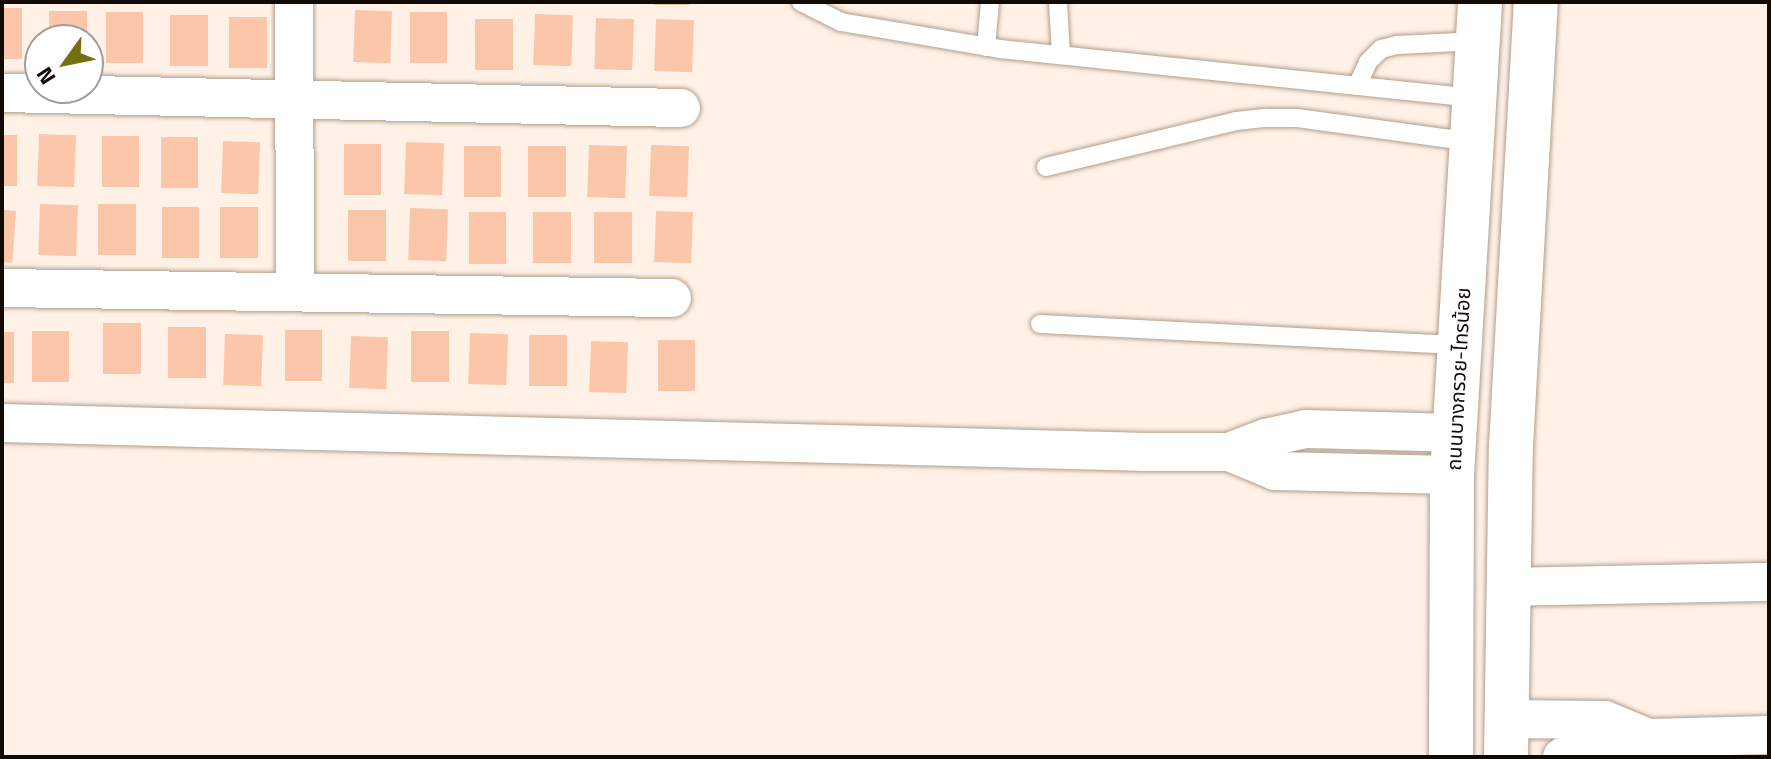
<!DOCTYPE html>
<meta charset="utf-8">
<style>
body{margin:0}
#map{position:relative;width:1771px;height:759px;overflow:hidden;background:#fff1e6;font-family:"Titillium Web","Noto Sans Thai",sans-serif}
div>[style]{position:absolute}
.building>*{inset:0;background:#fcc6aa;transform-origin:0 0}
.roads{filter:drop-shadow(0 0 2px #b29d8b) drop-shadow(0 0 2px #b29d8b)}
.service>*{height:18px;margin:-9px;padding:0 9px;transform-origin:9px;border-radius:9px;background:#fff}
.minor>*{height:38px;margin:-19px;padding:0 19px;transform-origin:19px;border-radius:19px;background:#fff}
.secondary>*{height:44px;margin:-22px;padding:0 22px;transform-origin:22px;border-radius:22px;background:#fff}
span{translate:-50% -50%;white-space:nowrap;text-align:center;line-height:1.15;-webkit-text-stroke:6px #fff;paint-order:stroke}
.street-label{font-size:20px;color:#110a05}
.frame{position:absolute;inset:0;border:4px solid #110a05;pointer-events:none}
.north{position:absolute;left:24px;top:24px;width:80px;height:80px;box-sizing:border-box;background:#fff;border:2px solid #a09d9b;border-radius:50%;rotate:237deg;font-size:22px;font-weight:700;line-height:32px;text-align:center;color:#110a05}
.north::after{content:'';display:block;margin:auto;width:28px;height:36px;background:#746f10;clip-path:polygon(50% 0,100% 100%,50% 72%,0 100%)}
</style>
<div id="map">
<div class="building">
<div style="left:654px;top:2px;width:35px;height:3px"></div>
<div style="left:2px;top:8px;width:20px;height:51px"></div>
<div style="left:355px;top:10px;width:37px;height:52px;rotate:2deg"></div>
<div style="left:49px;top:11px;width:38px;height:29px"></div>
<div style="left:106px;top:12px;width:37px;height:51px"></div>
<div style="left:410px;top:12px;width:37px;height:51px"></div>
<div style="left:535px;top:14px;width:38px;height:51px;rotate:2deg"></div>
<div style="left:170px;top:15px;width:38px;height:51px"></div>
<div style="left:229px;top:17px;width:38px;height:51px"></div>
<div style="left:596px;top:18px;width:38px;height:51px;rotate:2deg"></div>
<div style="left:475px;top:19px;width:38px;height:51px"></div>
<div style="left:656px;top:19px;width:38px;height:52px;rotate:2deg"></div>
<div style="left:39px;top:134px;width:37px;height:52px;rotate:2deg"></div>
<div style="left:2px;top:135px;width:15px;height:51px"></div>
<div style="left:102px;top:136px;width:37px;height:51px"></div>
<div style="left:161px;top:137px;width:37px;height:51px"></div>
<div style="left:223px;top:141px;width:37px;height:52px;rotate:2deg"></div>
<div style="left:406px;top:142px;width:38px;height:52px;rotate:2deg"></div>
<div style="left:344px;top:144px;width:37px;height:51px"></div>
<div style="left:589px;top:145px;width:38px;height:52px;rotate:2deg"></div>
<div style="left:651px;top:145px;width:38px;height:51px;rotate:2deg"></div>
<div style="left:464px;top:146px;width:37px;height:51px"></div>
<div style="left:528px;top:146px;width:38px;height:51px"></div>
<div style="left:40px;top:204px;width:38px;height:51px;rotate:2deg"></div>
<div style="left:98px;top:204px;width:38px;height:51px"></div>
<div style="left:162px;top:207px;width:37px;height:51px"></div>
<div style="left:220px;top:207px;width:38px;height:51px"></div>
<div style="left:410px;top:208px;width:38px;height:52px;rotate:2deg"></div>
<div style="left:2px;top:210px;width:14px;height:52px;rotate:4deg"></div>
<div style="left:348px;top:210px;width:38px;height:51px"></div>
<div style="left:656px;top:211px;width:37px;height:51px;rotate:2deg"></div>
<div style="left:469px;top:212px;width:37px;height:52px"></div>
<div style="left:533px;top:212px;width:38px;height:51px"></div>
<div style="left:594px;top:212px;width:38px;height:51px"></div>
<div style="left:103px;top:323px;width:38px;height:51px"></div>
<div style="left:168px;top:327px;width:38px;height:51px"></div>
<div style="left:285px;top:330px;width:37px;height:51px"></div>
<div style="left:32px;top:331px;width:37px;height:51px"></div>
<div style="left:411px;top:331px;width:38px;height:51px"></div>
<div style="left:2px;top:332px;width:12px;height:51px"></div>
<div style="left:470px;top:333px;width:38px;height:51px;rotate:2deg"></div>
<div style="left:225px;top:334px;width:38px;height:51px;rotate:2deg"></div>
<div style="left:529px;top:335px;width:38px;height:51px"></div>
<div style="left:351px;top:336px;width:37px;height:52px;rotate:2deg"></div>
<div style="left:658px;top:340px;width:37px;height:51px"></div>
<div style="left:591px;top:341px;width:37px;height:51px;rotate:2deg"></div>
</div>
<div class="roads">
<div class="service">
<div style="left:801px;top:2px;width:45px;rotate:26.6deg"></div>
<div style="left:841px;top:22px;width:161px;rotate:9.6deg"></div>
<div style="left:1000px;top:49px;width:477px;rotate:5.9deg"></div>
<div style="left:1058px;top:2px;width:53px;rotate:86.8deg"></div>
<div style="left:986px;top:47px;width:45px;rotate:-84.9deg"></div>
<div style="left:1357px;top:86px;width:26px;rotate:-65deg"></div>
<div style="left:1368px;top:62px;width:18px;rotate:-45deg"></div>
<div style="left:1381px;top:49px;width:16px;rotate:-14deg"></div>
<div style="left:1397px;top:45px;width:81px;rotate:-2.8deg"></div>
<div style="left:1046px;top:167px;width:195px;rotate:-13.6deg"></div>
<div style="left:1236px;top:121px;width:31px;rotate:-6deg"></div>
<div style="left:1267px;top:118px;width:30px"></div>
<div style="left:1297px;top:118px;width:177px;rotate:7.8deg"></div>
<div style="left:1040px;top:324px;width:421px;rotate:2.9deg"></div>
</div>
<div class="minor">
<div style="left:294px;top:2px;width:289px;rotate:89.8deg"></div>
<div style="left:2px;top:93px;width:679px;rotate:1.27deg"></div>
<div style="left:2px;top:288px;width:670px;rotate:0.86deg"></div>
<div style="left:2px;top:423px;width:1146px;rotate:1.45deg"></div>
<div style="left:1148px;top:452px;width:81px"></div>
<div style="left:1229px;top:452px;width:39px;rotate:-21deg"></div>
<div style="left:1265px;top:438px;width:42px;rotate:-12.4deg"></div>
<div style="left:1306px;top:429px;width:148px;rotate:1.5deg"></div>
<div style="left:1229px;top:452px;width:50px;rotate:22.4deg"></div>
<div style="left:1275px;top:471px;width:177px;rotate:1.3deg"></div>
<div style="left:1507px;top:587px;width:262px;rotate:-1.1deg"></div>
<div style="left:1506px;top:719px;width:99px;rotate:0.6deg"></div>
<div style="left:1605px;top:720px;width:47px;rotate:22.7deg"></div>
<div style="left:1562px;top:757px;width:42px;rotate:-2.7deg"></div>
<div style="left:1604px;top:755px;width:47px;rotate:-21.1deg"></div>
<div style="left:1648px;top:738px;width:121px;rotate:-1.4deg"></div>
</div>
<div class="secondary">
<div style="left:1451px;top:757px;width:282px;rotate:-89.8deg"></div>
<div style="left:1452px;top:475px;width:474px;rotate:-86.6deg"></div>
<div style="left:1506px;top:757px;width:311px;rotate:-89.1deg"></div>
<div style="left:1511px;top:446px;width:445px;rotate:-86.8deg"></div>
</div>
</div>
<div class="street-label">
<span style="left:1458px;top:379px;rotate:-87deg">ถนนบางกรวย-ไทรน้อย</span>
</div>
<div class="frame"></div>
<div class="north">N</div>
</div>
